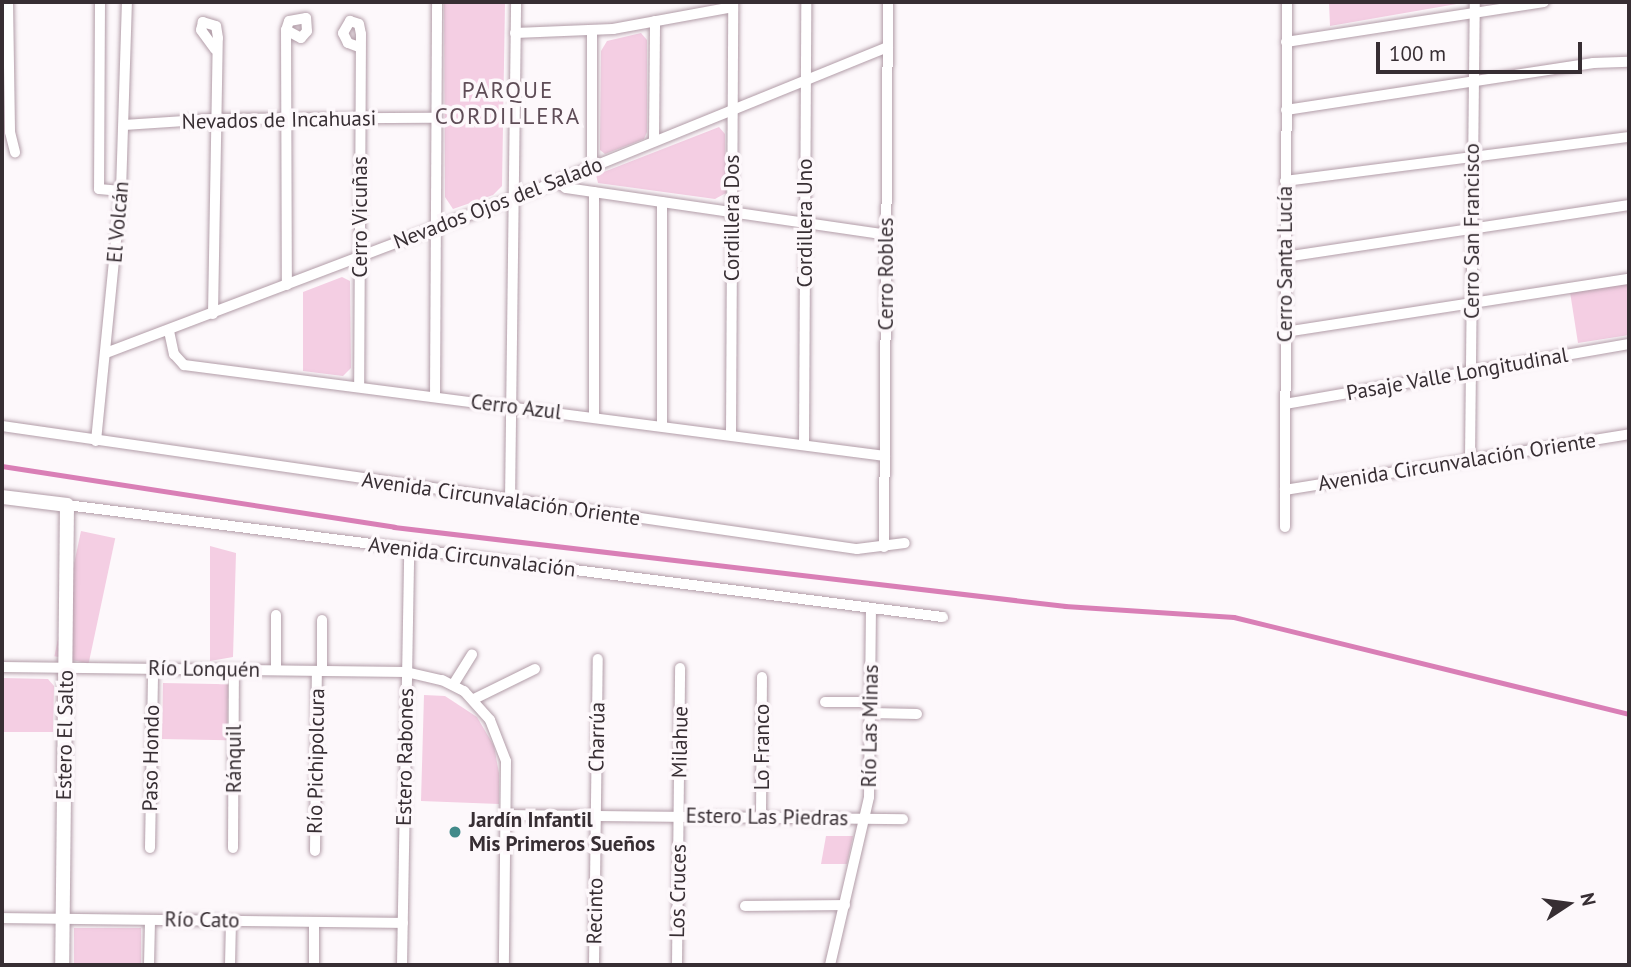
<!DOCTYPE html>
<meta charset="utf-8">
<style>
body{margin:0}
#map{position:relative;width:1631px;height:967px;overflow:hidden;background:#fdf8fb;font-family:"PT Sans",sans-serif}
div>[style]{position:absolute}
.green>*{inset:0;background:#f4cee3;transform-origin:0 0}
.stream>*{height:4.5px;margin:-2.25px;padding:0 2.25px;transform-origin:2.25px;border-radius:2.25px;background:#d97fb6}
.roads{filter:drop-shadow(0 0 2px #b29da8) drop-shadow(0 0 2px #b29da8)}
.minor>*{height:10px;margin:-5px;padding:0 5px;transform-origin:5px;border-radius:5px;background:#fff}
.tertiary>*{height:14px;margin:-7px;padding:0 7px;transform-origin:7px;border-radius:7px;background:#fff}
.dots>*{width:19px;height:19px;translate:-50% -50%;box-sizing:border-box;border:4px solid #fdf8fb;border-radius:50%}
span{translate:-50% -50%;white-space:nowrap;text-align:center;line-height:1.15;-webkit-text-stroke:7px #fdf8fb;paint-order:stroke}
.street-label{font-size:21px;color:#372e33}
.poi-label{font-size:21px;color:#372e33;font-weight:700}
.left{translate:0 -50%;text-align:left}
.neighbourhood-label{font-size:23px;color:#5f4d57;letter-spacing:2px}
.frame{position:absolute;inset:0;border:4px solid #372e33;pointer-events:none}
.north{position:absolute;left:1533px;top:869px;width:70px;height:70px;-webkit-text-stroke:5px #fdf8fb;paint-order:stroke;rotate:77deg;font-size:19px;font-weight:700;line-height:28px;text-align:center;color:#372e33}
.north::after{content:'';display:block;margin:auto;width:24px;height:32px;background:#372e33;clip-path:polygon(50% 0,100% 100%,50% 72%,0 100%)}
.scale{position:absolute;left:1376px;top:42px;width:206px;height:32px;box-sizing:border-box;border:4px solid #372e33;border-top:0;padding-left:9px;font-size:21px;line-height:24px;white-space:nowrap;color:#372e33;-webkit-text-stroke:5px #fdf8fb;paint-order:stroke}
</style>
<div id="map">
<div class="green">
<div style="clip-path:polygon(444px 2px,505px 2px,502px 186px,493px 195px,453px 209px,445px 197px)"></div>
<div style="clip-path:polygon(1329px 2px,1468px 2px,1330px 26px)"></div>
<div style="clip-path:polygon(641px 33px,647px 40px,647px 132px,644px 139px,605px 154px,600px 150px,601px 51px,607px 41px)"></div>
<div style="clip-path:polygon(719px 127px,725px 134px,726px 193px,715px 199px,598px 183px,596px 175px)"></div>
<div style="clip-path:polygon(342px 277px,350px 281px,351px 368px,343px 376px,303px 371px,303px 292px)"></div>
<div style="clip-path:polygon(1607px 285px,1629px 285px,1629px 335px,1578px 343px,1570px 292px)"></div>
<div style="left:81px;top:531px;width:35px;height:128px;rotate:12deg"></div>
<div style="clip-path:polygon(210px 546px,236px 553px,233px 657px,210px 661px)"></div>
<div style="clip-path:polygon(2px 678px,48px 679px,54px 686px,53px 732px,2px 732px)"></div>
<div style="left:163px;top:683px;width:65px;height:56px;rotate:1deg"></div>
<div style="clip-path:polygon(424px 695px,445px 696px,477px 717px,494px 746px,499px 773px,499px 804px,421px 801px)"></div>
<div style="clip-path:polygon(826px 836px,853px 836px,847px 864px,821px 864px)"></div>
<div style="left:141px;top:928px;width:37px;height:67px;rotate:90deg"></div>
</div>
<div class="stream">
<div style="left:2px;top:466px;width:397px;rotate:8.8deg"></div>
<div style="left:394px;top:527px;width:676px;rotate:6.71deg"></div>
<div style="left:1065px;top:606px;width:169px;rotate:3.7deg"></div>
<div style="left:1234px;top:617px;width:407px;rotate:13.8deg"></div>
</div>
<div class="roads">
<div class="minor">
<div style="left:8px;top:2px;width:130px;rotate:89.1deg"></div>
<div style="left:10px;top:132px;width:21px;rotate:76deg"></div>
<div style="left:100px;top:2px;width:187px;rotate:90.3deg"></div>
<div style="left:99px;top:189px;width:22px;rotate:5deg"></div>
<div style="left:286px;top:30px;width:17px;rotate:28deg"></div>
<div style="left:301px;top:38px;width:9px;rotate:-49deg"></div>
<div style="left:307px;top:31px;width:13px;rotate:-94deg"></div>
<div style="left:306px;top:18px;width:17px;rotate:170deg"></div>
<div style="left:289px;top:21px;width:9px;rotate:108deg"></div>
<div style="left:286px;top:30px;width:255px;rotate:89.8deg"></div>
<div style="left:592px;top:32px;width:135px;rotate:90deg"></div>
<div style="left:515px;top:33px;width:98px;rotate:-2.3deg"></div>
<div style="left:613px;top:29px;width:122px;rotate:-10.4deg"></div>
<div style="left:1286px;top:42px;width:261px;rotate:-8.8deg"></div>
<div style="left:359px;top:47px;width:12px;rotate:-160deg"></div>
<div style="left:348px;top:43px;width:11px;rotate:-117deg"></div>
<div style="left:343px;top:33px;width:14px;rotate:-60deg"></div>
<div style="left:350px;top:21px;width:9px;rotate:18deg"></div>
<div style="left:359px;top:24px;width:10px;rotate:79deg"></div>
<div style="left:361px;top:34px;width:353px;rotate:90.3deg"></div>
<div style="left:1286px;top:110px;width:311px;rotate:-8.7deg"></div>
<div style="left:1593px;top:63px;width:36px;rotate:-2deg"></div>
<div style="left:124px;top:125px;width:91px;rotate:-3.8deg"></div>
<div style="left:215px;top:119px;width:219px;rotate:-0.3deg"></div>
<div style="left:654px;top:141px;width:120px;rotate:-89.5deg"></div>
<div style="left:556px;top:181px;width:12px;rotate:35deg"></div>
<div style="left:566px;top:188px;width:324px;rotate:8.3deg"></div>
<div style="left:1285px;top:181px;width:347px;rotate:-7.3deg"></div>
<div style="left:594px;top:192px;width:225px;rotate:90deg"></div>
<div style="left:662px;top:202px;width:224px;rotate:90deg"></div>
<div style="left:1285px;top:257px;width:348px;rotate:-8.6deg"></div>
<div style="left:213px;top:314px;width:276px;rotate:-89deg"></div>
<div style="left:218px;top:38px;width:12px;rotate:-99deg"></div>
<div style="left:216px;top:26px;width:14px;rotate:-163deg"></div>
<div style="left:203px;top:22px;width:8px;rotate:104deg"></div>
<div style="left:201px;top:30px;width:24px;rotate:54deg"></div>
<div style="left:169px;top:331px;width:24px;rotate:78deg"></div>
<div style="left:174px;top:354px;width:15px;rotate:48deg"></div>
<div style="left:184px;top:365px;width:707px;rotate:7.4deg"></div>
<div style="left:1285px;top:332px;width:348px;rotate:-8.8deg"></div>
<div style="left:106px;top:353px;width:467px;rotate:-20.8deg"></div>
<div style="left:543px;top:187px;width:372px;rotate:-22.1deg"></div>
<div style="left:435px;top:397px;width:395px;rotate:-89.7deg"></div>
<div style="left:1285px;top:404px;width:349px;rotate:-9.9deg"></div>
<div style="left:2px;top:426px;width:864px;rotate:8.19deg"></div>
<div style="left:857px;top:549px;width:48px;rotate:-7.1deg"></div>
<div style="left:731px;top:435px;width:433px;rotate:-89.7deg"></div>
<div style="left:96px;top:441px;width:251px;rotate:-84.3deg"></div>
<div style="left:121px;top:191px;width:189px;rotate:-88.2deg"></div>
<div style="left:804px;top:445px;width:443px;rotate:-89.7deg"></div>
<div style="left:1470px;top:460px;width:458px;rotate:-89.4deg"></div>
<div style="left:1285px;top:490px;width:349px;rotate:-9.2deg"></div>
<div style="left:510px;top:501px;width:499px;rotate:-89.3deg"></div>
<div style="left:67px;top:505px;width:883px;rotate:7.29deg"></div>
<div style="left:1285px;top:527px;width:525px;rotate:-89.78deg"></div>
<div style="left:884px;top:547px;width:545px;rotate:-89.58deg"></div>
<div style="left:322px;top:620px;width:51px;rotate:90deg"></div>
<div style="left:2px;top:667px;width:404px;rotate:0.7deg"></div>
<div style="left:406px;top:672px;width:37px;rotate:13deg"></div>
<div style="left:442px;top:680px;width:25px;rotate:27deg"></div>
<div style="left:464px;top:691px;width:39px;rotate:48deg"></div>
<div style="left:490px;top:720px;width:44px;rotate:68.7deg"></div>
<div style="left:506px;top:761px;width:204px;rotate:90.6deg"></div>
<div style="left:276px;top:670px;width:55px;rotate:-90deg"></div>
<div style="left:453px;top:685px;width:36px;rotate:-58deg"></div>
<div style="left:474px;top:699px;width:68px;rotate:-26.2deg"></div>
<div style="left:825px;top:702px;width:46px"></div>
<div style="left:871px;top:713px;width:46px;rotate:1.2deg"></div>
<div style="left:506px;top:815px;width:397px;rotate:0.6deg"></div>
<div style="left:761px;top:817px;width:140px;rotate:-89.6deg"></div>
<div style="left:150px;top:848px;width:179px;rotate:-89deg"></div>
<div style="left:233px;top:848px;width:178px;rotate:-89.7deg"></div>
<div style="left:315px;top:851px;width:180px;rotate:-89.4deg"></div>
<div style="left:745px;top:906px;width:100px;rotate:-0.6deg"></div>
<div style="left:2px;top:918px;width:401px;rotate:0.7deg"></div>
<div style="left:149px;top:965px;width:45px;rotate:-88.7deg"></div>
<div style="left:230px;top:965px;width:44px;rotate:-88.7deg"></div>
<div style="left:314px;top:965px;width:43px;rotate:-90deg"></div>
<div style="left:402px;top:965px;width:416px;rotate:-89deg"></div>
<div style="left:594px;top:965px;width:306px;rotate:-89.3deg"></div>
<div style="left:677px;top:965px;width:297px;rotate:-89.4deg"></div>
<div style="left:830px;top:965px;width:172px;rotate:-76.9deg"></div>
<div style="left:869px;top:797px;width:189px;rotate:-89.4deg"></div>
</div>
<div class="tertiary">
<div style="left:2px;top:497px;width:65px;rotate:7deg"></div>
<div style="left:67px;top:505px;width:460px;rotate:90.6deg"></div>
</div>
</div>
<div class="dots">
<div style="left:455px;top:832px;background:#428a8a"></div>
</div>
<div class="street-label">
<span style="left:279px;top:120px;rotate:-1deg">Nevados de Incahuasi</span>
<span style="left:498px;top:203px;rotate:-21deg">Nevados Ojos del Salado</span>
<span style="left:360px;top:217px;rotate:-90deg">Cerro Vicuñas</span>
<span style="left:732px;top:218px;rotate:-90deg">Cordillera Dos</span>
<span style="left:118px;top:222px;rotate:-85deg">El Volcán</span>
<span style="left:805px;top:223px;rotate:-90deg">Cordillera Uno</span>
<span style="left:1472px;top:231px;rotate:-90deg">Cerro San Francisco</span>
<span style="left:1285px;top:264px;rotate:-90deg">Cerro Santa Lucía</span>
<span style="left:886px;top:274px;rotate:-90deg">Cerro Robles</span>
<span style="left:1457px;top:374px;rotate:-10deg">Pasaje Valle Longitudinal</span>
<span style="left:516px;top:407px;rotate:7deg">Cerro Azul</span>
<span style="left:1457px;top:462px;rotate:-9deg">Avenida Circunvalación Oriente</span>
<span style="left:501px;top:499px;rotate:8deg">Avenida Circunvalación Oriente</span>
<span style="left:472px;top:557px;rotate:7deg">Avenida Circunvalación</span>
<span style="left:204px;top:669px;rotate:1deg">Río Lonquén</span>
<span style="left:870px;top:726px;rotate:-89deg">Río Las Minas</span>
<span style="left:65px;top:735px;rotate:-89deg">Estero El Salto</span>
<span style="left:597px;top:737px;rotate:-89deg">Charrúa</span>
<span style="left:680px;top:742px;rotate:-89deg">Milahue</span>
<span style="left:762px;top:747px;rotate:-90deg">Lo Franco</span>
<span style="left:405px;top:757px;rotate:-89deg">Estero Rabones</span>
<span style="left:151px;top:758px;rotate:-89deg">Paso Hondo</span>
<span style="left:234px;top:759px;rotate:-90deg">Ránquil</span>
<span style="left:316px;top:761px;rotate:-89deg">Río Pichipolcura</span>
<span style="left:767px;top:817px;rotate:1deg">Estero Las Piedras</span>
<span style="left:678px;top:891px;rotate:-89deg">Los Cruces</span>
<span style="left:595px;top:911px;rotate:-89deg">Recinto</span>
<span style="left:202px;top:920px;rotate:1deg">Río Cato</span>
</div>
<div class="poi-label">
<span class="left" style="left:469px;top:832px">Jardín Infantil<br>Mis Primeros Sueños</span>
</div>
<div class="neighbourhood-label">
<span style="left:508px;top:103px">PARQUE<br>CORDILLERA</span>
</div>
<div class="frame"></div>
<div class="north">N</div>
<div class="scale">100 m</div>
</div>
